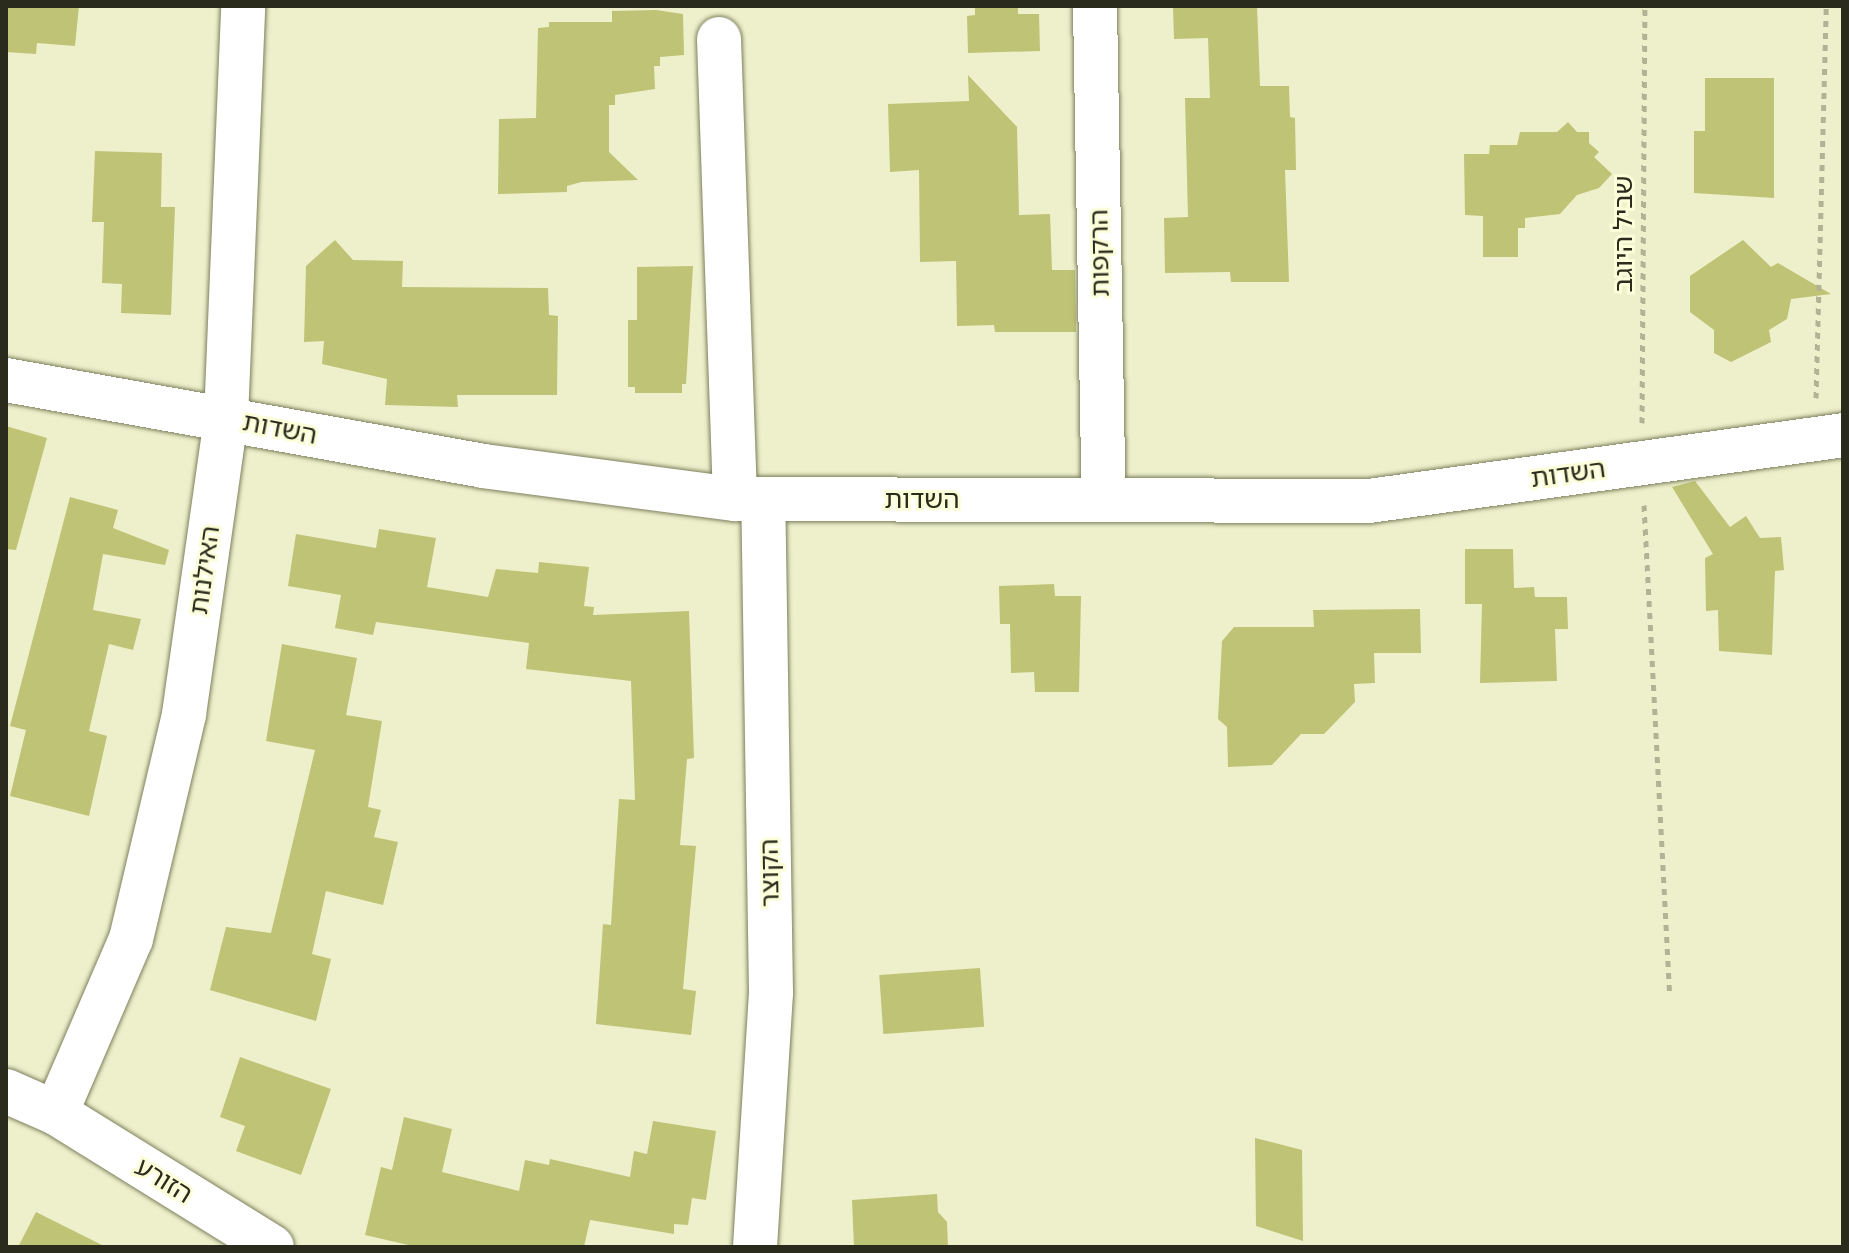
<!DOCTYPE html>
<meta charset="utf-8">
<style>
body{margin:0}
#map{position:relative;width:1849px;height:1253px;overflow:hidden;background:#eef0cb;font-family:"IBM Plex Sans","Noto Sans Hebrew",sans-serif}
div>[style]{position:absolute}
.building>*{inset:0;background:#bfc375;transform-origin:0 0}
.path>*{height:5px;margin-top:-2.5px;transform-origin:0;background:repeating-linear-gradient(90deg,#b2b395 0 6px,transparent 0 12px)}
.roads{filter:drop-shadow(0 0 2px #7e805e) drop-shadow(0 0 2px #7e805e)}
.street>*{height:44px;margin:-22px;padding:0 22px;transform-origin:22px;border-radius:22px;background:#fff}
.secondary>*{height:44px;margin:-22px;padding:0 22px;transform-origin:22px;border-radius:22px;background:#fff}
span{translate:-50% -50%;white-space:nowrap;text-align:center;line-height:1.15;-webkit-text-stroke:6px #fbfed8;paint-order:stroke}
.street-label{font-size:26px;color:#2a2b1d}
.frame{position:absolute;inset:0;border:8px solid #2a2b1d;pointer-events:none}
</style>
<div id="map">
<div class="building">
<div style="clip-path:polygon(6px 6px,79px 6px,75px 46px,37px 43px,36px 54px,6px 52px)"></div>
<div style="clip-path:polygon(975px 6px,1018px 6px,1018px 14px,1039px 14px,1040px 51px,968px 53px,967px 16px,975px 15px)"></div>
<div style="clip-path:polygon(1173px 6px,1257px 6px,1260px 86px,1289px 86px,1290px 117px,1295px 118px,1296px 170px,1285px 170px,1289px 282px,1231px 282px,1230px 272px,1165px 273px,1164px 218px,1188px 217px,1185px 98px,1210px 98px,1208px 38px,1174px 39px)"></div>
<div style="clip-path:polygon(656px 10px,683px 14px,684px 55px,660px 57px,660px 66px,654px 66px,655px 89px,615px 95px,615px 105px,609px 105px,609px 152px,638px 180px,581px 182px,567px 186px,567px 192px,498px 194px,499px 119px,536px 118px,538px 28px,549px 27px,549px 22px,612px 22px,612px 11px)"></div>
<div style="clip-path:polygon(968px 75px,1017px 127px,1019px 215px,1050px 214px,1052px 270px,1075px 270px,1076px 332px,995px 332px,994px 325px,957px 326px,956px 261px,920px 262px,919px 170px,890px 172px,888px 104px,969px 101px)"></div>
<div style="clip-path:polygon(1705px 78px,1774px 78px,1774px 198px,1694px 193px,1694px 131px,1705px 131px)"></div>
<div style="clip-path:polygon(1568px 122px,1577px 132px,1589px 132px,1589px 143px,1599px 152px,1594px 157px,1612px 174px,1599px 188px,1577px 195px,1560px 214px,1525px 218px,1525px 228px,1518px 228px,1518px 257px,1483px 257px,1483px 216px,1465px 215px,1464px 154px,1489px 154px,1490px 145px,1517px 145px,1520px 132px,1557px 132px)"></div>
<div style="clip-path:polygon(95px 151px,162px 153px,161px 207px,175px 207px,171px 315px,121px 313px,122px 284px,102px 283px,104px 222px,92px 222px)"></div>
<div style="clip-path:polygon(335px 240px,353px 260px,403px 261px,402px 287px,548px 288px,549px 315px,558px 316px,557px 395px,457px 395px,458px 407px,385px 405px,387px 379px,322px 364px,324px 341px,304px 342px,306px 266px)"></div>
<div style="clip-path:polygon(1743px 240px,1771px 267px,1778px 263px,1831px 294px,1791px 299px,1787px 319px,1769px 330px,1771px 342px,1731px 362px,1714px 353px,1714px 330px,1690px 312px,1690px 276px)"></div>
<div style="clip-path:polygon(693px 266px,686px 384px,682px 384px,682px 393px,635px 393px,635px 387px,628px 387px,628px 320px,637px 320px,637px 267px)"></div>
<div style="clip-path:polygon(6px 426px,47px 438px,16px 550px,6px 549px)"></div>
<div style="clip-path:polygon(1695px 481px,1730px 527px,1746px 516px,1760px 538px,1781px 537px,1784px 570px,1775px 571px,1772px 655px,1719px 651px,1718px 610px,1706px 611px,1705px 558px,1713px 554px,1672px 487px)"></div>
<div style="clip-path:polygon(70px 497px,118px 510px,113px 528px,169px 550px,165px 565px,103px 554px,93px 610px,141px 619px,133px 650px,109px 644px,89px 731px,107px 736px,89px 816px,10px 796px,26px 730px,10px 726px)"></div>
<div style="clip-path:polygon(379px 529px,436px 538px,427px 587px,488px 597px,496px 569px,538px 573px,539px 562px,589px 567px,584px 606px,594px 607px,593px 615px,689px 611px,694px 758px,687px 759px,680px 845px,696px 846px,683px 989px,696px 991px,691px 1035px,596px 1024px,603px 924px,611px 925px,619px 799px,635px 800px,631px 681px,526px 669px,529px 643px,376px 622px,373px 635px,335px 628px,341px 595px,288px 586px,296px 534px,376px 548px)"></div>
<div style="clip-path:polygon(1465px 549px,1513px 549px,1514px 588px,1534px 587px,1535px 597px,1567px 597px,1568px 629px,1555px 629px,1557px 681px,1480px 683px,1482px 604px,1465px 604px)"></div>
<div style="clip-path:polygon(1054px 584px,1055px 596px,1081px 596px,1079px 692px,1035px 692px,1034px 672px,1011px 673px,1010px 624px,1000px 624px,999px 586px)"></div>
<div style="clip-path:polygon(1420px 609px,1421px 653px,1374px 653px,1375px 683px,1354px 684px,1355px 702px,1324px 734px,1301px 734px,1272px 765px,1228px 767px,1227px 727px,1218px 719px,1219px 699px,1222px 641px,1234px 627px,1314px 627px,1313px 610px)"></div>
<div style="clip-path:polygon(282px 644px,357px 658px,346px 715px,382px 721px,368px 807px,381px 810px,374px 837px,398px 842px,383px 905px,326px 891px,312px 954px,331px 959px,316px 1021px,210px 990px,226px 927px,271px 933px,315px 750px,266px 741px)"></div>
<div style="left:980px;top:968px;width:59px;height:101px;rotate:86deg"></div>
<div style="clip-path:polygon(240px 1057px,331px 1089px,301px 1175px,236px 1151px,245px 1126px,220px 1117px)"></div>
<div style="clip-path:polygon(404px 1117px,452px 1129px,442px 1172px,519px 1191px,525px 1160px,549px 1165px,550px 1159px,630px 1177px,634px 1151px,647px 1154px,653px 1121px,716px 1131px,706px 1200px,692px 1198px,688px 1225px,674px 1224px,674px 1234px,590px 1220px,584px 1247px,417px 1247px,365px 1235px,381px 1167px,392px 1170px)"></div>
<div style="clip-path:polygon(1255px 1138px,1302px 1150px,1303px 1241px,1256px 1226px)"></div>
<div style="clip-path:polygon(937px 1194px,938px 1212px,947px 1222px,948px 1247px,854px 1247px,852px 1200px)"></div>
<div style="clip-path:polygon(36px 1212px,106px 1247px,18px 1247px)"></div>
</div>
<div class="path">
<div style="left:1816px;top:398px;width:392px;rotate:-88.5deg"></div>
<div style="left:1642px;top:423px;width:417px;rotate:-89.6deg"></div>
<div style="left:1644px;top:505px;width:491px;rotate:87deg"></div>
</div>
<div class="roads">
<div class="street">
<div style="left:1095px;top:6px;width:494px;rotate:89deg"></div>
<div style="left:719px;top:39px;width:460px;rotate:88deg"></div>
<div style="left:6px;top:380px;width:485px;rotate:10.2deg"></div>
<div style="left:483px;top:466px;width:254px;rotate:7.5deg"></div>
<div style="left:735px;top:499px;width:634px;rotate:0.18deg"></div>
<div style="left:1369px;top:501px;width:479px;rotate:-7.9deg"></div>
<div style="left:56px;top:1113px;width:189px;rotate:-66.7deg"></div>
<div style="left:131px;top:939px;width:231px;rotate:-76.7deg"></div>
<div style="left:184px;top:714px;width:299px;rotate:-81.9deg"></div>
<div style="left:226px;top:418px;width:412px;rotate:-87.6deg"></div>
<div style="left:755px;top:1247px;width:255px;rotate:-86.4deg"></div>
<div style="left:771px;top:993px;width:494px;rotate:-90.9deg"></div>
</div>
<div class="secondary">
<div style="left:6px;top:1091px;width:55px;rotate:23.7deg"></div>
<div style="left:56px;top:1113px;width:254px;rotate:31.8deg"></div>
</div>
</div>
<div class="street-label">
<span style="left:1623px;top:234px;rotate:-90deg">שביל היוגב</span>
<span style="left:1099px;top:253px;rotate:-91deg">הרקפות</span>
<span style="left:280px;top:428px;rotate:11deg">השדות</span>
<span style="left:1568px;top:473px;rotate:-8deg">השדות</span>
<span style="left:922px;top:499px">השדות</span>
<span style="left:204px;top:570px;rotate:-82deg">האילנות</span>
<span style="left:769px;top:873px;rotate:-91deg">הקוצר</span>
<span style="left:164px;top:1180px;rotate:32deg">הזורע</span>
</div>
<div class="frame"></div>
</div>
